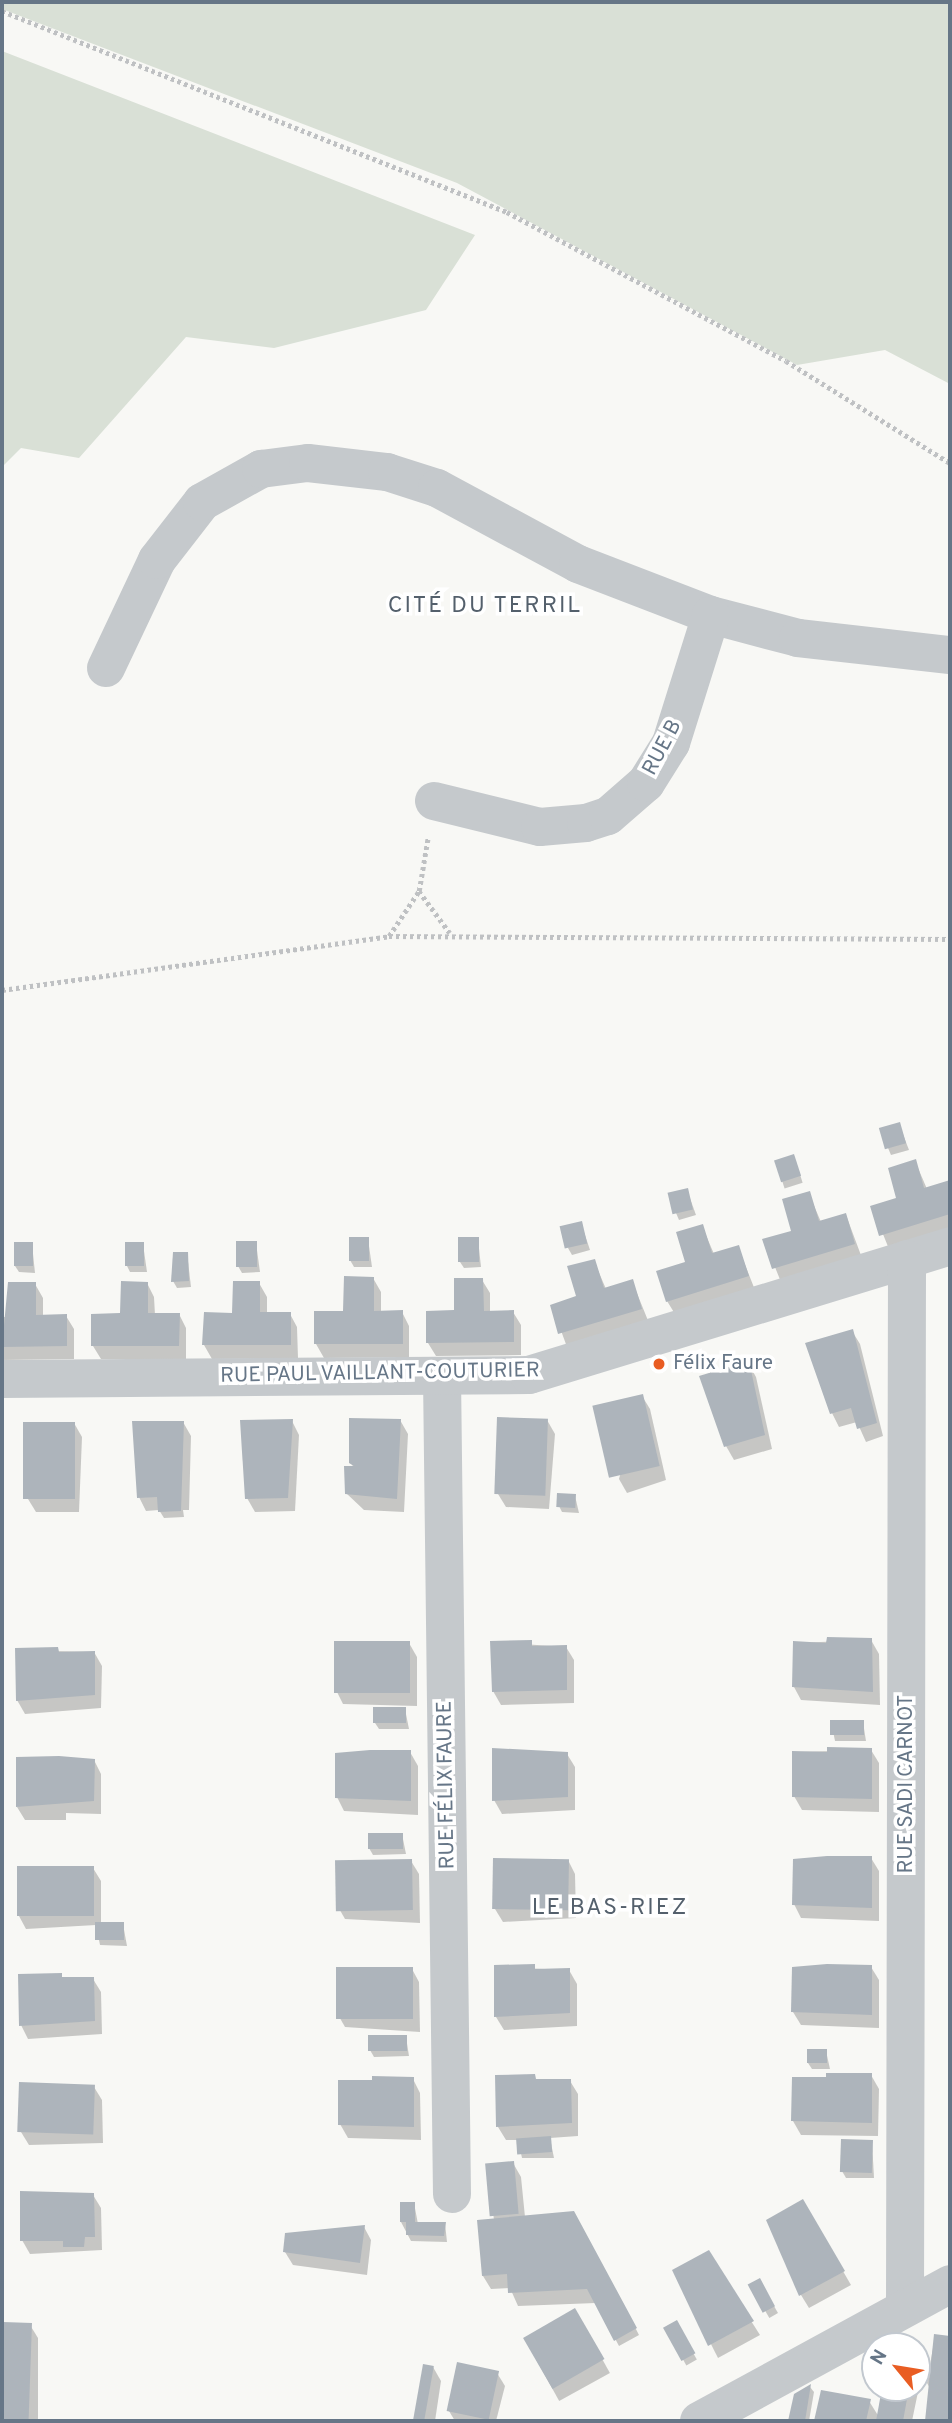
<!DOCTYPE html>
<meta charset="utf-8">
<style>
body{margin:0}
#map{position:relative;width:952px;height:2423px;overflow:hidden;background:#f8f8f5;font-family:Overpass,sans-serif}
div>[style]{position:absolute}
.green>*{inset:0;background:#d9e0d6}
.shadow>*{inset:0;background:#0003;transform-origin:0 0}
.building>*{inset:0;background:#adb4bb;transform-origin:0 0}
.path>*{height:4.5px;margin-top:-2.25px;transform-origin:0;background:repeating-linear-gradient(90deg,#bfc1c3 0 3.5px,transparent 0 7px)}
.minor>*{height:38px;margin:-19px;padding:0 19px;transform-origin:19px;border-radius:19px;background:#c5c9cc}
.dots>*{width:19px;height:19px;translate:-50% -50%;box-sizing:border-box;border:4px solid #fff;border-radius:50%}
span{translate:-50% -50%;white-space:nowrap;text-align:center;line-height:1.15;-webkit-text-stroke:7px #fff;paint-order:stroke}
.street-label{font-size:21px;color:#667687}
.poi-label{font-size:21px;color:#667687}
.left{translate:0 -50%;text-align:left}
.neighbourhood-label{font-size:23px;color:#54606c;letter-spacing:2px}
.frame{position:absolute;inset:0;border:4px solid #667687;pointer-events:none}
.north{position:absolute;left:861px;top:2332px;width:70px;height:70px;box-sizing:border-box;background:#fff;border:2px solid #c2c8cf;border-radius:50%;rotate:300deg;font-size:19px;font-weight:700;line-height:28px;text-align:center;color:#667687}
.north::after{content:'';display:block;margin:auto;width:24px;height:32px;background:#e95d23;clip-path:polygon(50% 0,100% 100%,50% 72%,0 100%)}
</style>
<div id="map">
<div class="green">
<div style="clip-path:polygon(2px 2px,950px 2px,950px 384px,885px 350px,797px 365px,457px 183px,2px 9px)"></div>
<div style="clip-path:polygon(2px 51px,475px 235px,426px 310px,274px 348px,186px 337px,79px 458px,21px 448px,2px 467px)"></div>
</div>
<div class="shadow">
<div style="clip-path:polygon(899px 1124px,909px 1150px,891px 1155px,888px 1148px)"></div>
<div style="left:794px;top:1156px;width:28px;height:19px;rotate:72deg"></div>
<div style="clip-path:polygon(915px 1161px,927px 1189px,950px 1182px,950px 1230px,889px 1249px,872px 1207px,898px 1199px)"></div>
<div style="clip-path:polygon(687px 1190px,696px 1215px,679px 1220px,676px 1213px)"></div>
<div style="clip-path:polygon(809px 1194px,821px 1222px,846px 1215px,862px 1258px,781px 1282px,764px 1240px,793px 1232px)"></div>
<div style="clip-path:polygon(581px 1223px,590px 1250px,572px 1255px,568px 1248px)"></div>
<div style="clip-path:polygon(702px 1226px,714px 1254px,738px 1247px,755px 1290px,675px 1314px,667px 1301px)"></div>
<div style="clip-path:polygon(368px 1239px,372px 1267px,354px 1267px,350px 1260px)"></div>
<div style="clip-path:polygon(478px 1239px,481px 1267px,464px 1268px,460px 1262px)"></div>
<div style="clip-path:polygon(256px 1243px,260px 1272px,242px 1273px,238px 1266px)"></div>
<div style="clip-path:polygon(32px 1244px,35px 1273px,19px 1272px,15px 1266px)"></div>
<div style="clip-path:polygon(143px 1244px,147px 1272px,130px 1272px,127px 1266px)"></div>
<div style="clip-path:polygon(187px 1253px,191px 1287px,177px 1288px,173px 1281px)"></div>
<div style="clip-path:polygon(594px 1261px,606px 1289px,632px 1281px,649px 1323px,567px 1347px,552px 1306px,579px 1298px)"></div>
<div style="clip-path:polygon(373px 1278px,381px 1292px,381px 1313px,402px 1312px,409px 1326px,409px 1357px,324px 1358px,316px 1344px,316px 1313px,345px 1313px)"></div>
<div style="clip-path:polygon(482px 1280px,490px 1293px,490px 1312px,513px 1312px,521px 1325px,521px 1355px,436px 1356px,428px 1343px)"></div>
<div style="clip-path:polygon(147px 1283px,154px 1297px,155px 1315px,179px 1314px,186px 1328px,186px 1359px,101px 1359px,93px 1346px)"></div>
<div style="clip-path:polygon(259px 1283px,267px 1297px,267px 1314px,290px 1314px,297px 1327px,298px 1358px,212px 1359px,204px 1345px)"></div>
<div style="clip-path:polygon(35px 1284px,43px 1298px,43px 1316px,66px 1316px,74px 1329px,74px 1359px,2px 1360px,2px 1317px,9px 1317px)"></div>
<div style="clip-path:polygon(852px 1331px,860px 1344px,883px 1436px,866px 1442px,857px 1422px,839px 1427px,832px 1413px)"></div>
<div style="clip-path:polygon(748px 1363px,756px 1377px,772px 1449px,734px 1460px,726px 1446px)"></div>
<div style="clip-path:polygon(642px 1396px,650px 1409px,666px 1480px,627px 1493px,619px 1479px)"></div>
<div style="clip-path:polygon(400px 1420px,408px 1434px,404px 1512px,364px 1510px,346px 1493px,354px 1468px,351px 1463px)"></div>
<div style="clip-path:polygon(547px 1420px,555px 1434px,549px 1509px,506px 1507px,498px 1494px)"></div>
<div style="clip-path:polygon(292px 1421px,299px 1435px,295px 1511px,255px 1512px,247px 1498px)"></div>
<div style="clip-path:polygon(183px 1422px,191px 1436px,189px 1510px,183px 1510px,184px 1517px,164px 1518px,159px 1510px,146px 1511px,139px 1497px,134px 1423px)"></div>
<div style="clip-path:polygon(74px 1423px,82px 1437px,79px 1512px,36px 1512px,28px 1499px)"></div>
<div style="clip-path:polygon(575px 1496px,579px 1513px,562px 1512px,559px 1506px)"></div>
<div style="clip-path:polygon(871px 1640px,879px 1654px,880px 1705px,801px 1700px,794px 1687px,795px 1643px)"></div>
<div style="clip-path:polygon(492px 1642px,566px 1647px,574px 1660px,574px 1703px,501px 1705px,493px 1691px)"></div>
<div style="clip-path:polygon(409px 1643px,417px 1657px,417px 1706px,343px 1704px,336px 1690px)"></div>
<div style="clip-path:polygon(17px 1650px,94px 1652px,102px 1666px,101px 1708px,25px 1714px,17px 1700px)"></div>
<div style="clip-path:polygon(405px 1709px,409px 1729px,379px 1729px,375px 1723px)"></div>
<div style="clip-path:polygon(831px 1721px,863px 1722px,866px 1741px,835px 1741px)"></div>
<div style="clip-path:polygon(871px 1750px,879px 1763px,879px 1812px,802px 1810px,794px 1796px,794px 1752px)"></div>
<div style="clip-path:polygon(410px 1752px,418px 1766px,418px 1815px,344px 1811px,337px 1797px)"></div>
<div style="clip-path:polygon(567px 1754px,575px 1767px,575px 1810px,502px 1814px,494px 1800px)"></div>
<div style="clip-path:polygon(94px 1760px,101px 1774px,101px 1814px,66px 1813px,66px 1820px,25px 1820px,17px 1807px)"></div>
<div style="clip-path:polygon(402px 1834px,406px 1854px,373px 1855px,369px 1848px)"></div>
<div style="clip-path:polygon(871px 1858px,879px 1871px,879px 1921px,801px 1918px,794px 1904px)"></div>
<div style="clip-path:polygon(568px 1860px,575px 1874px,576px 1918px,503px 1922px,495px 1909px)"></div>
<div style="clip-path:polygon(411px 1861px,419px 1874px,420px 1923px,345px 1919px,337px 1905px)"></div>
<div style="clip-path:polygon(93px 1868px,101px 1881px,101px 1924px,123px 1924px,127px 1946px,100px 1945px,96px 1925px,26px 1929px,19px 1916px)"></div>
<div style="clip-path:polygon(495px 1967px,569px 1970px,577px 1984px,577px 2026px,504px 2030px,496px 2017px)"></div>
<div style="clip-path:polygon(871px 1967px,879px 1980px,879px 2028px,801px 2025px,793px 2012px)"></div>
<div style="clip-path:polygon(412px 1969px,419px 1982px,420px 2032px,345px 2027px,337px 2013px)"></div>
<div style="clip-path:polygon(93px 1979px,101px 1992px,102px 2034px,28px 2039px,21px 2025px)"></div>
<div style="clip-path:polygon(406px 2037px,409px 2056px,374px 2057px,370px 2050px)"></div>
<div style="clip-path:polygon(826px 2051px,830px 2069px,812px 2069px,808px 2063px)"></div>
<div style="clip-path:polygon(871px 2075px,879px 2089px,878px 2136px,801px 2135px,793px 2121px)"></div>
<div style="clip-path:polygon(496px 2077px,570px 2081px,578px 2094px,578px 2136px,550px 2138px,554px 2158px,522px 2158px,518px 2140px,506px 2140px,498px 2127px)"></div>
<div style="clip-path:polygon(413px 2079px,420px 2093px,421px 2140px,348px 2138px,340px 2124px)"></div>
<div style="clip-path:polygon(94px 2087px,102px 2100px,103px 2143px,29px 2145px,21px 2132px)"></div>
<div style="clip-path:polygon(872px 2141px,874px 2178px,846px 2178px,842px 2171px)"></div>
<div style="clip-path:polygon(513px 2163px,521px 2177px,525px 2217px,619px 2296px,639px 2335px,619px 2346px,596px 2303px,518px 2306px,510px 2288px,491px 2289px,483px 2276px,494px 2220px,487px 2165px)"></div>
<div style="clip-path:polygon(93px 2195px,101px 2208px,102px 2250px,30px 2254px,22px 2240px)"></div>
<div style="clip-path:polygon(803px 2202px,851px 2285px,809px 2308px,801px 2295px)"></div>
<div style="clip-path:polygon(414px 2203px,418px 2224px,445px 2223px,447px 2242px,411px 2241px,401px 2222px)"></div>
<div style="clip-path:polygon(364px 2227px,371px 2240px,367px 2275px,293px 2265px,285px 2252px)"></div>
<div style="clip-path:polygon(708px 2253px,760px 2335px,718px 2358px,674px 2271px)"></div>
<div style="left:759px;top:2280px;width:38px;height:10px;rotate:60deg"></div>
<div style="left:575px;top:2310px;width:72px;height:58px;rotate:61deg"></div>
<div style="left:676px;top:2322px;width:43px;height:12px;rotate:61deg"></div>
<div style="clip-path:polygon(4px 2324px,30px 2325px,38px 2338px,38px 2421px,6px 2421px)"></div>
<div style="clip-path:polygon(935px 2336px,950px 2338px,950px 2421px,928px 2421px,932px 2392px,927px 2383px)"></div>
<div style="clip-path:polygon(875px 2353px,875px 2388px,916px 2388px,918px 2392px,912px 2421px,816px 2421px,822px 2392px,869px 2401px,879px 2417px,884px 2391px,874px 2389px,870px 2383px)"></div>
<div style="clip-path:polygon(424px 2366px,433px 2367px,441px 2381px,435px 2421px,415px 2421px)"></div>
<div style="clip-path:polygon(497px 2373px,505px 2386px,496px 2421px,455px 2421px,449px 2411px)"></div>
<div style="clip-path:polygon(810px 2387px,814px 2392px,809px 2421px,790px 2421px,796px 2395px)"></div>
</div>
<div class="building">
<div style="left:900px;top:1122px;width:22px;height:22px;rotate:74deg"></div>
<div style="left:794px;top:1154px;width:23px;height:21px;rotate:72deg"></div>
<div style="clip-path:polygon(916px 1159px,924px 1188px,950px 1180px,950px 1214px,879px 1236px,870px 1206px,896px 1198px,888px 1168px)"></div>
<div style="left:688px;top:1188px;width:22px;height:21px;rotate:77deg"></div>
<div style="clip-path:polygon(810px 1191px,819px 1221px,846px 1213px,855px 1244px,772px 1269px,762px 1239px,791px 1231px,782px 1199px)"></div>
<div style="left:582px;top:1221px;width:23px;height:23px;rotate:77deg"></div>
<div style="clip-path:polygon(703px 1224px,712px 1253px,739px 1245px,749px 1276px,666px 1302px,656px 1271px,685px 1262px,676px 1232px)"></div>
<div style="left:349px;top:1237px;width:20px;height:24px"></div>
<div style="left:458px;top:1237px;width:21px;height:25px"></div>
<div style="left:236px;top:1241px;width:21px;height:26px"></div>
<div style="left:14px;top:1242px;width:19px;height:24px"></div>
<div style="left:125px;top:1242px;width:19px;height:24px"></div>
<div style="clip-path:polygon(173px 1252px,188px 1252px,189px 1281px,171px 1282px)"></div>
<div style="clip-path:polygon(595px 1259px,604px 1288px,633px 1279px,642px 1309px,558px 1334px,550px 1305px,576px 1296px,567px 1266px)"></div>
<div style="clip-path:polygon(344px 1276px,374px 1277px,374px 1311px,403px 1310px,403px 1344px,314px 1344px,314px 1311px,343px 1311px)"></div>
<div style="clip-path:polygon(454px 1278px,483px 1278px,484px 1311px,514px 1310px,514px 1342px,426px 1343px,426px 1311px,454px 1310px)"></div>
<div style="clip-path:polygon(121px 1281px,148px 1282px,148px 1313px,180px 1313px,179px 1346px,91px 1346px,91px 1314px,120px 1313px)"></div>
<div style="clip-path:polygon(233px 1281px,260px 1281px,260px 1312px,291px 1312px,291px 1345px,202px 1345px,204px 1312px,232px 1313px)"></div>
<div style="clip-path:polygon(8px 1282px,36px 1282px,36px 1315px,67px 1314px,67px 1346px,2px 1347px)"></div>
<div style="clip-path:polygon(853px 1329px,877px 1423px,857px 1429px,851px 1408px,830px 1414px,805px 1343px)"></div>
<div style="clip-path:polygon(749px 1361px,765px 1435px,724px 1447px,699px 1376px)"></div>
<div style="left:643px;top:1394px;width:74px;height:52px;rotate:77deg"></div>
<div style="left:497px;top:1417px;width:51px;height:77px;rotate:2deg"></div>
<div style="clip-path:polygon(349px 1418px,401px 1419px,397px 1499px,345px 1494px,344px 1466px,354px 1466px,349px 1463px)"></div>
<div style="clip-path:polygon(293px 1419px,288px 1498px,245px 1499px,240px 1420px)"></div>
<div style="clip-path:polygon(132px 1421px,184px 1421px,181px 1511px,158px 1512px,157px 1497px,137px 1498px)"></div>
<div style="left:23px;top:1422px;width:52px;height:77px"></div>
<div style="left:557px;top:1493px;width:19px;height:14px;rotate:3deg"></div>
<div style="clip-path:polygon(827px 1637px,872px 1638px,873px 1692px,792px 1687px,793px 1641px,826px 1643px)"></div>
<div style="clip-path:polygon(532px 1640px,532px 1646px,567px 1645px,567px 1690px,492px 1692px,490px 1641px)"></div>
<div style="left:410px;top:1641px;width:52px;height:76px;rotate:90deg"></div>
<div style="clip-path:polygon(58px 1647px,59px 1652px,95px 1651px,95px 1695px,16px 1701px,15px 1648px)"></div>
<div style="left:373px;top:1707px;width:33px;height:16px"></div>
<div style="left:830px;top:1720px;width:34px;height:15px"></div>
<div style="clip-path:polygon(827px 1747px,872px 1748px,872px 1799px,792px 1797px,792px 1751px,827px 1752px)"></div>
<div style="clip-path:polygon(492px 1748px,568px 1752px,568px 1797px,492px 1801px)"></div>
<div style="clip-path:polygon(370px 1750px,411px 1750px,411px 1801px,335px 1798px,335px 1753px)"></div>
<div style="clip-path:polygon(59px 1756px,95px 1759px,94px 1801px,16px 1807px,16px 1757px)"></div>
<div style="left:368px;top:1833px;width:35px;height:16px"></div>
<div style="clip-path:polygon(827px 1856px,872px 1856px,872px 1908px,792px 1905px,793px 1859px)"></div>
<div style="left:493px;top:1858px;width:76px;height:51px;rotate:1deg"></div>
<div style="left:412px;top:1859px;width:51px;height:77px;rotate:89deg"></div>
<div style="left:17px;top:1866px;width:77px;height:50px"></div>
<div style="left:95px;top:1922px;width:29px;height:18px"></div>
<div style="clip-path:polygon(535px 1964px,535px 1969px,570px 1968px,570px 2013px,494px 2017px,494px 1965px)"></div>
<div style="clip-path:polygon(827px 1964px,872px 1965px,872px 2015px,791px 2012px,792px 1967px)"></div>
<div style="left:413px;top:1967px;width:52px;height:77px;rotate:90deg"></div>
<div style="clip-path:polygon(62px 1973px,62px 1977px,94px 1977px,95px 2021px,19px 2026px,18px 1974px)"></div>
<div style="left:368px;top:2035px;width:39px;height:16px"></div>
<div style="left:807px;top:2049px;width:20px;height:14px"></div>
<div style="clip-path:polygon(826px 2073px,872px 2073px,872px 2123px,791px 2121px,792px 2077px,826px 2077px)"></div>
<div style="clip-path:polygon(535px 2074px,536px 2079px,571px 2079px,572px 2123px,496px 2127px,495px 2075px)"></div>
<div style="clip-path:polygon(372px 2076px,414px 2077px,414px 2127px,338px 2125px,338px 2080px,372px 2080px)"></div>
<div style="left:19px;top:2082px;width:76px;height:50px;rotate:2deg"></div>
<div style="left:551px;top:2136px;width:16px;height:35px;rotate:86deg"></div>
<div style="left:841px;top:2139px;width:32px;height:33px;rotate:2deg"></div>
<div style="left:514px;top:2161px;width:53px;height:29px;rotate:85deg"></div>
<div style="clip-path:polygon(20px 2191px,94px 2193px,95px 2237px,85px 2237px,84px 2247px,63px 2247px,63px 2241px,20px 2241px)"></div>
<div style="clip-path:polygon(803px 2199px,845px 2271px,799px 2296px,766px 2220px)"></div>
<div style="clip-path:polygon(400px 2202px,415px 2202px,415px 2222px,446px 2222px,444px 2236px,406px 2235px,406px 2222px,400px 2222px)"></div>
<div style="clip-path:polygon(574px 2211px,637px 2328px,614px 2341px,587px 2289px,508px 2293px,507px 2274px,482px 2276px,477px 2220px)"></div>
<div style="clip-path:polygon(365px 2225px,360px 2263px,283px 2252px,285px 2233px)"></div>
<div style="clip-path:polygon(709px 2250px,754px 2321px,708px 2346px,672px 2270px)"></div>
<div style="left:760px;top:2278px;width:32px;height:14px;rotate:62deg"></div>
<div style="left:575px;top:2308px;width:59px;height:60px;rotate:60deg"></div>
<div style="left:677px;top:2320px;width:38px;height:16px;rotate:61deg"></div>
<div style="left:3px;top:2322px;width:29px;height:99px;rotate:2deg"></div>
<div style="clip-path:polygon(934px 2334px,950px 2336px,950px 2421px,925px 2421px)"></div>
<div style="clip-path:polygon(874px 2351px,875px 2351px,875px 2384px,868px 2383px)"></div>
<div style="left:457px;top:2362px;width:43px;height:50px;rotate:12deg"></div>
<div style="left:423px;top:2364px;width:11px;height:58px;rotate:10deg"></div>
<div style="clip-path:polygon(811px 2384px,805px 2421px,788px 2421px,794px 2394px)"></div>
<div style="clip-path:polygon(882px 2388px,909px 2388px,903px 2421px,876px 2421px)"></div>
<div style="clip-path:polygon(821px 2390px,871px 2399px,866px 2421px,814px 2421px)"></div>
</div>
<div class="path">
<div style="left:2px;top:11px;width:544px;rotate:21.7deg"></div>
<div style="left:507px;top:212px;width:316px;rotate:28.1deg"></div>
<div style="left:786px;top:361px;width:193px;rotate:31.9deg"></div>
<div style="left:419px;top:891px;width:55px;rotate:-80.5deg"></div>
<div style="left:389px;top:936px;width:54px;rotate:-56.3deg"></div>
<div style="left:419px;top:891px;width:52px;rotate:53.6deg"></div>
<div style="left:2px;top:990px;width:391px;rotate:-7.9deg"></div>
<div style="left:389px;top:936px;width:561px;rotate:0.31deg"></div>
</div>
<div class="minor">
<div style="left:106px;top:668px;width:119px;rotate:-64.7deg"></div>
<div style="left:157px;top:560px;width:73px;rotate:-52.2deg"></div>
<div style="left:202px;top:502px;width:68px;rotate:-29.2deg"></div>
<div style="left:261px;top:469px;width:47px;rotate:-7.3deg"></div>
<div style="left:308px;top:463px;width:80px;rotate:6.5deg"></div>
<div style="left:387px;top:472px;width:52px;rotate:17.7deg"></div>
<div style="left:437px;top:488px;width:160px;rotate:28.3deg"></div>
<div style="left:578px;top:564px;width:142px;rotate:21deg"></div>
<div style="left:711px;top:615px;width:90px;rotate:14.8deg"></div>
<div style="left:798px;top:638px;width:153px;rotate:6.4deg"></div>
<div style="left:434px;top:801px;width:109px;rotate:13.8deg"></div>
<div style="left:540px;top:827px;width:46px;rotate:-5deg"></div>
<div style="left:586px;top:823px;width:23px;rotate:-18deg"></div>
<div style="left:608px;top:816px;width:50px;rotate:-41deg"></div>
<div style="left:646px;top:783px;width:47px;rotate:-58deg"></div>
<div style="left:671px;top:743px;width:134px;rotate:-72.6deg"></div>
<div style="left:442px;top:1376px;width:818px;rotate:89.3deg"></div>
<div style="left:2px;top:1379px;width:527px;rotate:-0.43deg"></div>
<div style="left:529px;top:1375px;width:440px;rotate:-17deg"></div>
<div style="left:905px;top:2308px;width:1049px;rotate:-89.89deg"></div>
<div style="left:699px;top:2421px;width:286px;rotate:-28.6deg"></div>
</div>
<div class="dots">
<div style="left:659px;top:1364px;background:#e95d23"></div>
</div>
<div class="street-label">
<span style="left:663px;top:748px;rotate:-62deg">RUE B</span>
<span style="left:380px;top:1374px;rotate:-1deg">RUE PAUL VAILLANT-COUTURIER</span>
<span style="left:907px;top:1784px;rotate:-90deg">RUE SADI CARNOT</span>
<span style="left:447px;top:1785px;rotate:-91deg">RUE FÉLIX FAURE</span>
</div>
<div class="poi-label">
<span class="left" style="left:673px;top:1364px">Félix Faure</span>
</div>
<div class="neighbourhood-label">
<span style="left:485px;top:607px">CITÉ DU TERRIL</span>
<span style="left:610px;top:1909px">LE BAS-RIEZ</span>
</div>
<div class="frame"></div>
<div class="north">N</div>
</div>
